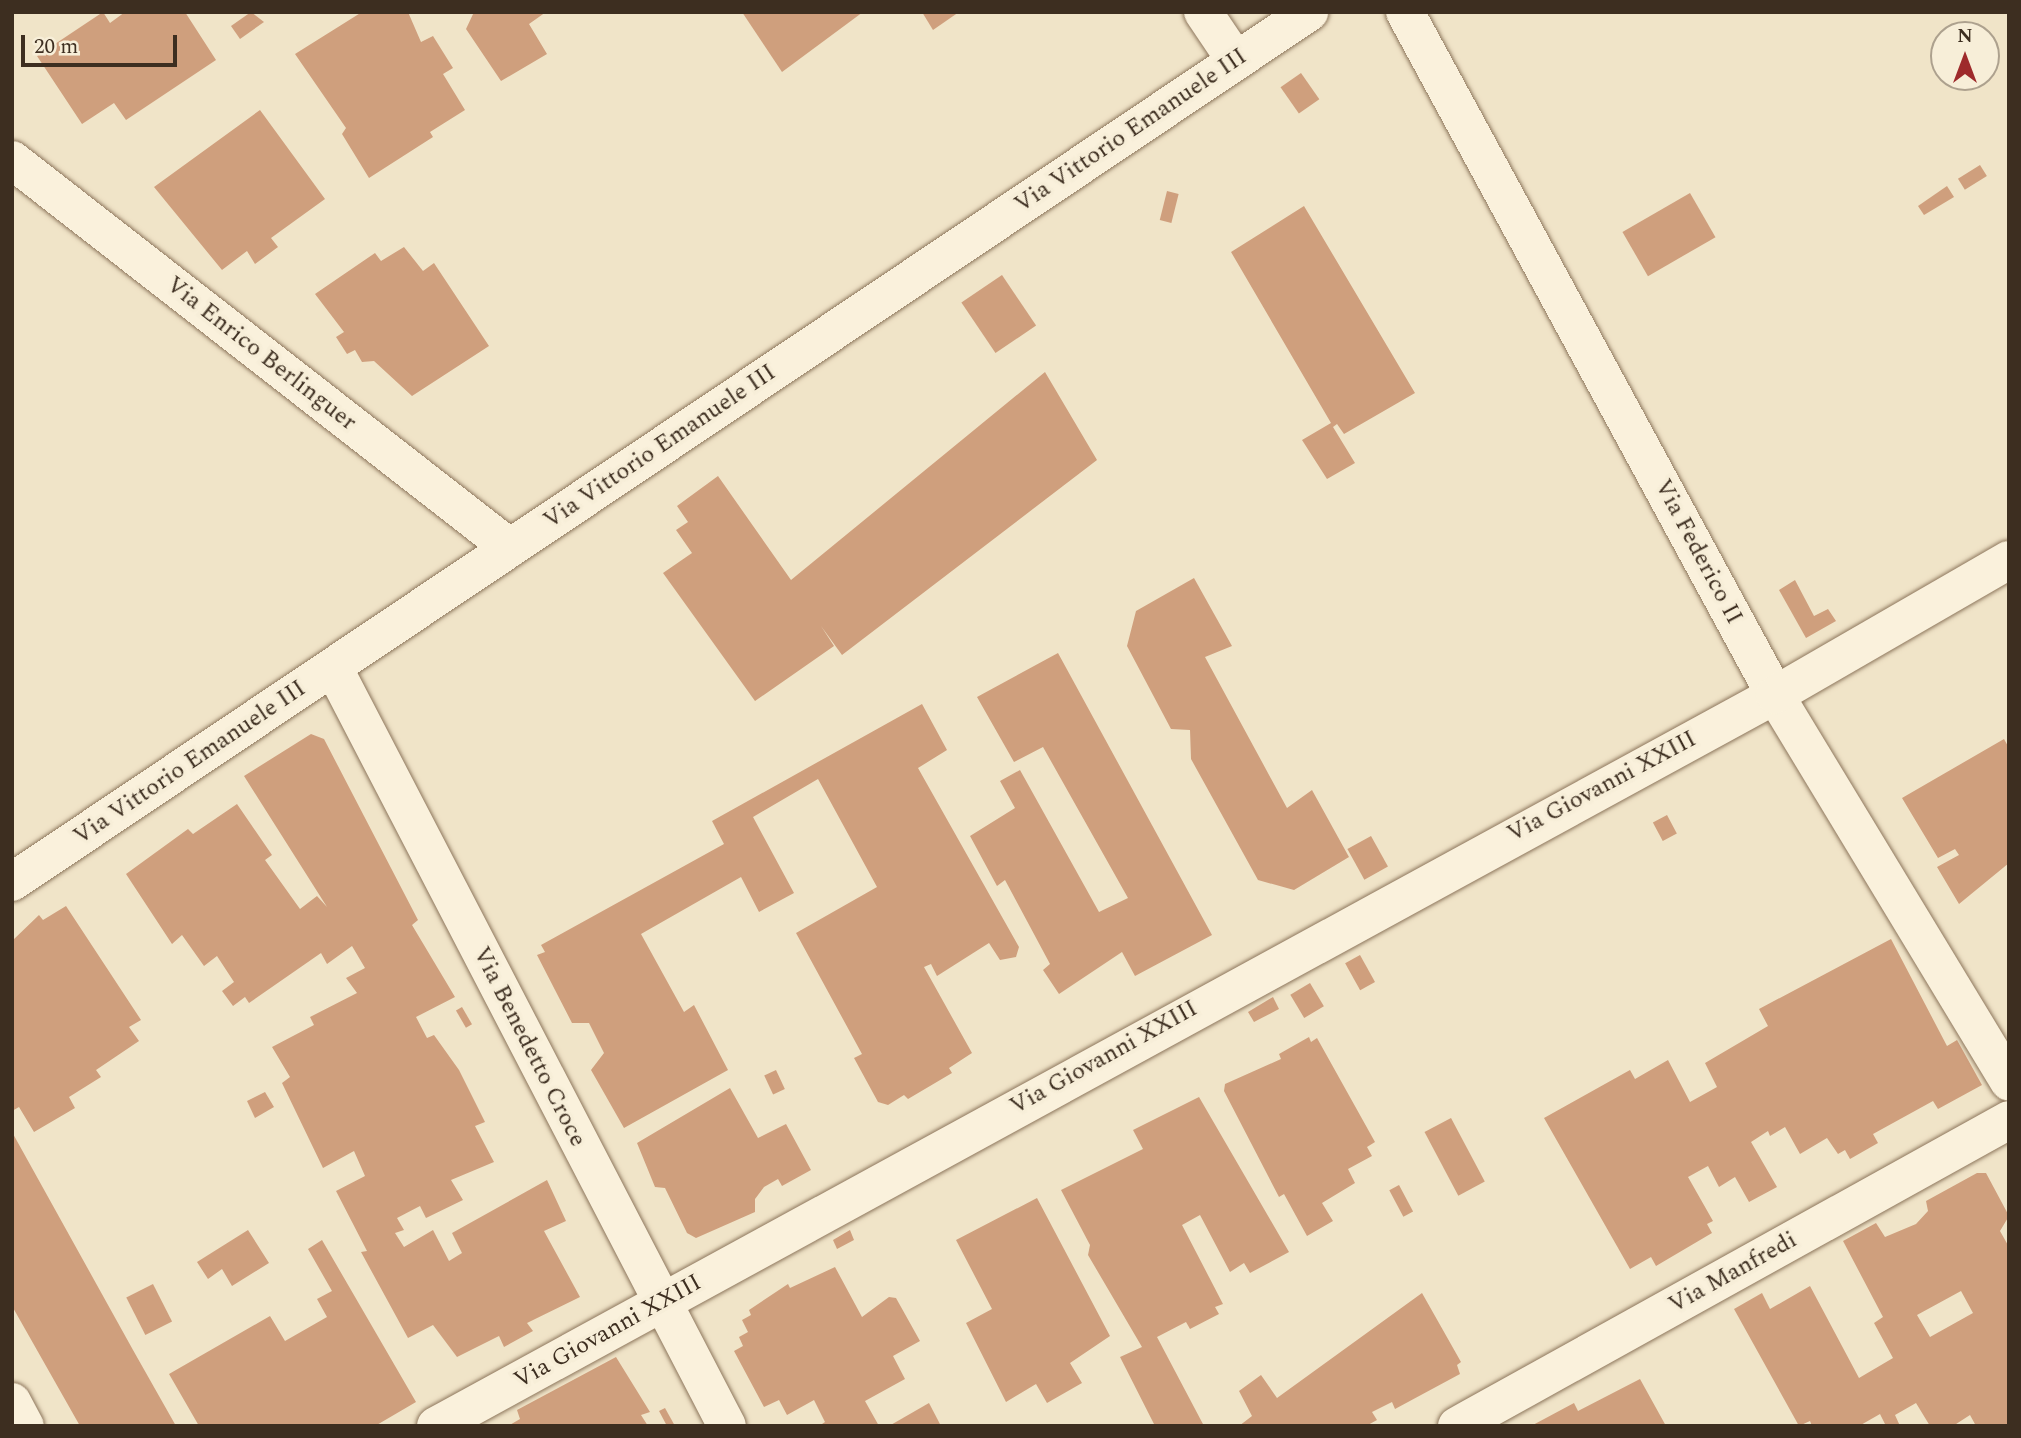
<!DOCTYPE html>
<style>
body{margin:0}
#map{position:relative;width:2021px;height:1438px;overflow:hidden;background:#f0e4c8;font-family:Spectral,serif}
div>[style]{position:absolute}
.building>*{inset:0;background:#cf9f7d;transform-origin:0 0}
.roads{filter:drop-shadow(0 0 2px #8d765c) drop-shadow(0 0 2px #8d765c)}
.minor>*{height:38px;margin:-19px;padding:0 19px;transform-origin:19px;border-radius:19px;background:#faf1dc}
.tertiary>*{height:38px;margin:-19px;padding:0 19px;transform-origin:19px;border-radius:19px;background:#faf1dc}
span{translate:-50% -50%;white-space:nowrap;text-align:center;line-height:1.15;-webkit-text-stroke:7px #f7eed8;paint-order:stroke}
.street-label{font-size:24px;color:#3d2e20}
.frame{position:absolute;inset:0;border:14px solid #3d2e20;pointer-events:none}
.north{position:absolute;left:1930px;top:21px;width:70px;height:70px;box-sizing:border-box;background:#f7eed8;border:2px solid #ada18e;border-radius:50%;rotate:0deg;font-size:19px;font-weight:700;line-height:28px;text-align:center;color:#3d2e20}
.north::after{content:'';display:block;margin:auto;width:24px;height:32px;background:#9e2a2b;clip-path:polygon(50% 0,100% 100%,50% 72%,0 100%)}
.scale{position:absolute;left:21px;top:35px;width:156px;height:32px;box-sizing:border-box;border:4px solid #3d2e20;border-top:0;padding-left:9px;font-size:21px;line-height:24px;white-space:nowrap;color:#3d2e20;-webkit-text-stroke:5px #f7eed8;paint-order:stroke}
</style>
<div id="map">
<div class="building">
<div style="clip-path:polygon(103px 12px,110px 23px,125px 12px,185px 12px,216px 60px,126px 120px,114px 103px,82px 124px,37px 56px)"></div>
<div style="clip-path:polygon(251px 12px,264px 22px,240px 39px,231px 26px)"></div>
<div style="clip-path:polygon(362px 12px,408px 12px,421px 42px,433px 36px,453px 68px,443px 74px,465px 110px,430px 132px,433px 137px,369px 178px,342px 134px,346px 128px,295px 54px)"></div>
<div style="clip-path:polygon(474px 12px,546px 12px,529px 24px,547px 54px,501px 81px,466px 29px)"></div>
<div style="clip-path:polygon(742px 12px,863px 12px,782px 72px)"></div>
<div style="clip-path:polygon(922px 12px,959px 12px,933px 30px)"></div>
<div style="left:1301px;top:73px;width:32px;height:25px;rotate:55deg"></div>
<div style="clip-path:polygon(260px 110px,325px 199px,271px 238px,278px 247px,255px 264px,247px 251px,222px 270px,154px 187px)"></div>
<div style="left:1980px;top:165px;width:13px;height:26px;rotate:58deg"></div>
<div style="clip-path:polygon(1947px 186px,1954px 197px,1924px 215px,1918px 206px)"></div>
<div style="left:1167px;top:191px;width:12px;height:30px;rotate:14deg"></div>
<div style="left:1690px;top:193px;width:51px;height:78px;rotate:60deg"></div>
<div style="clip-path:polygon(1304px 206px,1415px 393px,1344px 434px,1337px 424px,1333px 427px,1355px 463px,1327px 479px,1302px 440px,1331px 423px,1231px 252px)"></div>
<div style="clip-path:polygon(404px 247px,423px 271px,434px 263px,489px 346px,412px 396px,374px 361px,362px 362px,355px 350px,347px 354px,336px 337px,344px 332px,315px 294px,375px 253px,381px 261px)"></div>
<div style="left:1002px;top:275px;width:61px;height:49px;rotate:56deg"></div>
<div style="clip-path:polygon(1045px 372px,1097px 460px,842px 655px,821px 626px,834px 646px,755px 701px,663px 573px,692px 553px,676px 530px,688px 522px,677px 506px,718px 476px,791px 580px)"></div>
<div style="clip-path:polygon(1194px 578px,1232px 646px,1205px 657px,1287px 808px,1312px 790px,1349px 857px,1294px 890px,1258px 880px,1191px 759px,1190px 730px,1171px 729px,1127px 646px,1136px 611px)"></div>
<div style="clip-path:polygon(1795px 580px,1814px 616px,1828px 609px,1836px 621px,1806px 638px,1779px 590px)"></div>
<div style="clip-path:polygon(1058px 653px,1212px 935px,1135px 976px,1122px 952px,1059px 994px,1043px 970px,1050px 964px,1005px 880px,997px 886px,970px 836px,1015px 808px,1000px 781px,1020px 770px,1099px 912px,1128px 898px,1043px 747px,1014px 762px,977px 697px)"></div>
<div style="clip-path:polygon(922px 704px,947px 750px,918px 768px,1019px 947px,1016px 957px,1000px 960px,989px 943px,937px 976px,931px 964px,924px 967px,972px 1053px,949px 1068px,952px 1073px,908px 1099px,904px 1095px,888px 1105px,878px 1102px,854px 1058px,862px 1054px,796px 933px,877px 887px,818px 779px,753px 817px,794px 893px,759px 912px,741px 877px,641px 934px,684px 1012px,694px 1005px,728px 1070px,624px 1128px,591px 1070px,604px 1053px,589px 1023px,572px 1023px,537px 955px,545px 952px,541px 945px,724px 844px,712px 821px)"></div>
<div style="clip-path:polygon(311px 734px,324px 739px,418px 920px,412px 925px,455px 997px,416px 1017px,427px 1038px,434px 1035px,459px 1070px,485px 1122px,475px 1126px,494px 1162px,451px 1180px,463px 1200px,426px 1218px,420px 1206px,397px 1218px,404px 1230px,395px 1233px,404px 1247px,433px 1230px,449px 1261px,462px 1253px,452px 1233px,547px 1180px,566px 1221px,544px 1231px,580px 1297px,527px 1323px,533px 1331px,504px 1347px,499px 1336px,457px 1357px,433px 1325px,408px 1338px,361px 1252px,367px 1251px,336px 1191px,365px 1176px,354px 1151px,323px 1168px,282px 1083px,290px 1077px,272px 1047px,314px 1025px,310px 1017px,357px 993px,346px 978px,365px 968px,352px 946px,327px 964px,321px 953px,249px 1003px,245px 997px,233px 1006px,222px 991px,234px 982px,217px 956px,204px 966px,182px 935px,172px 944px,126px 874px,188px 829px,193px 834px,237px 804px,272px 855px,265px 860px,300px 909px,317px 896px,327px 907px,244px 776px)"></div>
<div style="clip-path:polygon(2004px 739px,2009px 748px,2009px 863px,1959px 904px,1937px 867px,1959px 855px,1955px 849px,1938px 858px,1902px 798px)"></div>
<div style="left:1667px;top:815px;width:21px;height:16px;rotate:62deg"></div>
<div style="left:1371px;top:836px;width:35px;height:27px;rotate:61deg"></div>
<div style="clip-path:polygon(66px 906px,141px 1020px,129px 1027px,139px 1041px,96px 1070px,101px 1077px,69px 1097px,75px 1108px,34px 1132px,19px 1107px,12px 1111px,12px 941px,39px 915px,43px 920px)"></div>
<div style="clip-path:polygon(1891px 939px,1947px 1046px,1957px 1040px,1982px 1085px,1938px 1109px,1933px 1101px,1873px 1134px,1878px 1143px,1850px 1159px,1845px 1150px,1838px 1154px,1827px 1138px,1800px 1154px,1785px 1127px,1770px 1136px,1768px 1131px,1751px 1142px,1777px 1187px,1749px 1202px,1735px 1177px,1719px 1187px,1708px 1166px,1688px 1177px,1713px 1221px,1707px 1224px,1712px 1233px,1656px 1266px,1651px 1257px,1630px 1269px,1544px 1118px,1630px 1070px,1635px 1079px,1668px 1060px,1690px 1102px,1717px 1087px,1705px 1063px,1768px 1026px,1759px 1009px)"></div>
<div style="left:1360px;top:955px;width:31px;height:17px;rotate:61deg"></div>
<div style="left:1310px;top:983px;width:27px;height:23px;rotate:59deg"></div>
<div style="clip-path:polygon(1273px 997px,1279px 1009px,1254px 1022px,1248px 1012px)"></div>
<div style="left:462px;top:1007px;width:20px;height:7px;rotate:60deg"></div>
<div style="clip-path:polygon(1309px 1037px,1311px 1042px,1317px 1038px,1375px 1142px,1367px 1147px,1372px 1156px,1348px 1169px,1355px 1183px,1322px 1203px,1333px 1221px,1307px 1236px,1284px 1194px,1279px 1197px,1224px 1091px,1225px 1084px,1281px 1059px,1279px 1054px)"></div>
<div style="left:776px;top:1070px;width:21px;height:13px;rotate:65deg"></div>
<div style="clip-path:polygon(730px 1088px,758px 1138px,786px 1124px,811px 1170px,782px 1186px,778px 1179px,764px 1187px,755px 1199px,755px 1212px,696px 1238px,687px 1233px,665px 1188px,655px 1187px,637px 1143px)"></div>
<div style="clip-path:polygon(265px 1092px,274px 1107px,255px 1118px,247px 1101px)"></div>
<div style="clip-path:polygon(1199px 1097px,1289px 1252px,1250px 1273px,1244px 1263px,1230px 1272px,1200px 1215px,1182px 1225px,1223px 1304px,1215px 1307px,1219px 1314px,1190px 1329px,1186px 1322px,1157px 1337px,1204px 1426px,1155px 1426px,1120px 1357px,1142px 1347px,1088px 1255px,1090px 1245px,1061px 1190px,1143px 1149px,1133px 1130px)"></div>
<div style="left:1451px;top:1118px;width:72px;height:30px;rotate:62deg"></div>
<div style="clip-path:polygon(12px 1132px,133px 1350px,176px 1426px,80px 1426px,12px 1306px)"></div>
<div style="clip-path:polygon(evenodd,1977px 1173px,1986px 1173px,2009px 1216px,2000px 1231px,2009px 1247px,2009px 1426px,1976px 1426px,1970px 1415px,1953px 1426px,1930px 1426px,1916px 1403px,1895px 1415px,1900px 1426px,1886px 1426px,1880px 1414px,1859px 1426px,1812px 1426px,1810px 1421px,1799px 1426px,1734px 1309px,1762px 1293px,1770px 1309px,1810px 1286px,1859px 1378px,1893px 1358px,1874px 1323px,1883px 1317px,1843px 1241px,1876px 1223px,1885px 1237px,1916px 1224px,1928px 1211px,1926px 1201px,1977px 1173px,1961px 1291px,1973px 1313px,1930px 1337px,1917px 1315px,1961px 1291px)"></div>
<div style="left:1399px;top:1185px;width:30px;height:11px;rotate:62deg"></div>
<div style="clip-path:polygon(1037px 1198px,1110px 1336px,1070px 1363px,1082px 1383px,1047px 1403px,1036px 1384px,1006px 1402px,966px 1323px,992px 1309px,956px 1240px)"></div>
<div style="clip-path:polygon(248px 1230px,269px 1263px,232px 1286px,222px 1269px,208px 1279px,197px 1262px)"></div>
<div style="clip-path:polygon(850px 1230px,854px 1240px,837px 1249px,833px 1240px)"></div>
<div style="clip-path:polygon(322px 1240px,416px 1402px,375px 1426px,199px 1426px,169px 1374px,270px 1316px,285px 1341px,327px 1317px,317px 1299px,332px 1291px,308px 1249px)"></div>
<div style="clip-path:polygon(835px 1267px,862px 1317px,889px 1297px,896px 1298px,920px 1341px,893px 1356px,905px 1379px,865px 1401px,879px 1426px,819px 1426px,825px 1422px,814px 1400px,787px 1415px,779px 1400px,764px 1407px,734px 1351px,743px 1346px,739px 1337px,748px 1332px,742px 1320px,751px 1315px,749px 1310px,788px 1284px,790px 1288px)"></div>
<div style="left:153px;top:1284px;width:42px;height:30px;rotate:63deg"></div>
<div style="clip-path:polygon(1422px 1293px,1461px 1362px,1457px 1365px,1460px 1374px,1395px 1409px,1392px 1402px,1372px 1412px,1377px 1420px,1366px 1426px,1239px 1426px,1252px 1416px,1239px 1391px,1261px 1375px,1277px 1398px)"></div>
<div style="clip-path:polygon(616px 1357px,650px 1412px,641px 1415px,648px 1426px,508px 1426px,520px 1419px,517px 1410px)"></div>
<div style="clip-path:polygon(1640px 1379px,1666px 1426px,1531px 1426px,1574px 1403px,1578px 1411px)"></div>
<div style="clip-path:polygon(929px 1403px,941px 1426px,889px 1426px)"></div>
<div style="clip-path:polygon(665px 1408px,675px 1426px,667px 1426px,659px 1411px)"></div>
</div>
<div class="roads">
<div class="minor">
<div style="left:1203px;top:12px;width:59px;rotate:56deg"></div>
<div style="left:1405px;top:12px;width:777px;rotate:61.55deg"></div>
<div style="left:1775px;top:695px;width:452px;rotate:58.8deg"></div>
<div style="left:12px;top:160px;width:631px;rotate:37.92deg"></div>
<div style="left:333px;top:667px;width:855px;rotate:62.57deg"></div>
<div style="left:12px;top:1402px;width:27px;rotate:62deg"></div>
<div style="left:436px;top:1426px;width:1526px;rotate:-28.63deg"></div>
<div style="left:1775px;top:695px;width:270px;rotate:-30deg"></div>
<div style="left:1457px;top:1426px;width:631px;rotate:-29deg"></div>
</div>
<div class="tertiary">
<div style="left:12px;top:882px;width:1562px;rotate:-33.85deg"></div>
</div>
</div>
<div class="street-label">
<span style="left:1131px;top:131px;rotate:-34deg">Via Vittorio Emanuele III</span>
<span style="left:261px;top:354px;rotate:38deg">Via Enrico Berlinguer</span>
<span style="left:660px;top:447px;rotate:-34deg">Via Vittorio Emanuele III</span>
<span style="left:1698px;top:552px;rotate:62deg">Via Federico II</span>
<span style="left:190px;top:763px;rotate:-34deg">Via Vittorio Emanuele III</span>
<span style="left:1602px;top:787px;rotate:-28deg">Via Giovanni XXIII</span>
<span style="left:529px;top:1047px;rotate:63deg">Via Benedetto Croce</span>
<span style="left:1104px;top:1058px;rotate:-29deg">Via Giovanni XXIII</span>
<span style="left:1733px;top:1273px;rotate:-29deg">Via Manfredi</span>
<span style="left:608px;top:1332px;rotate:-29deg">Via Giovanni XXIII</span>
</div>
<div class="frame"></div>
<div class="north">N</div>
<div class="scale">20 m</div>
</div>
